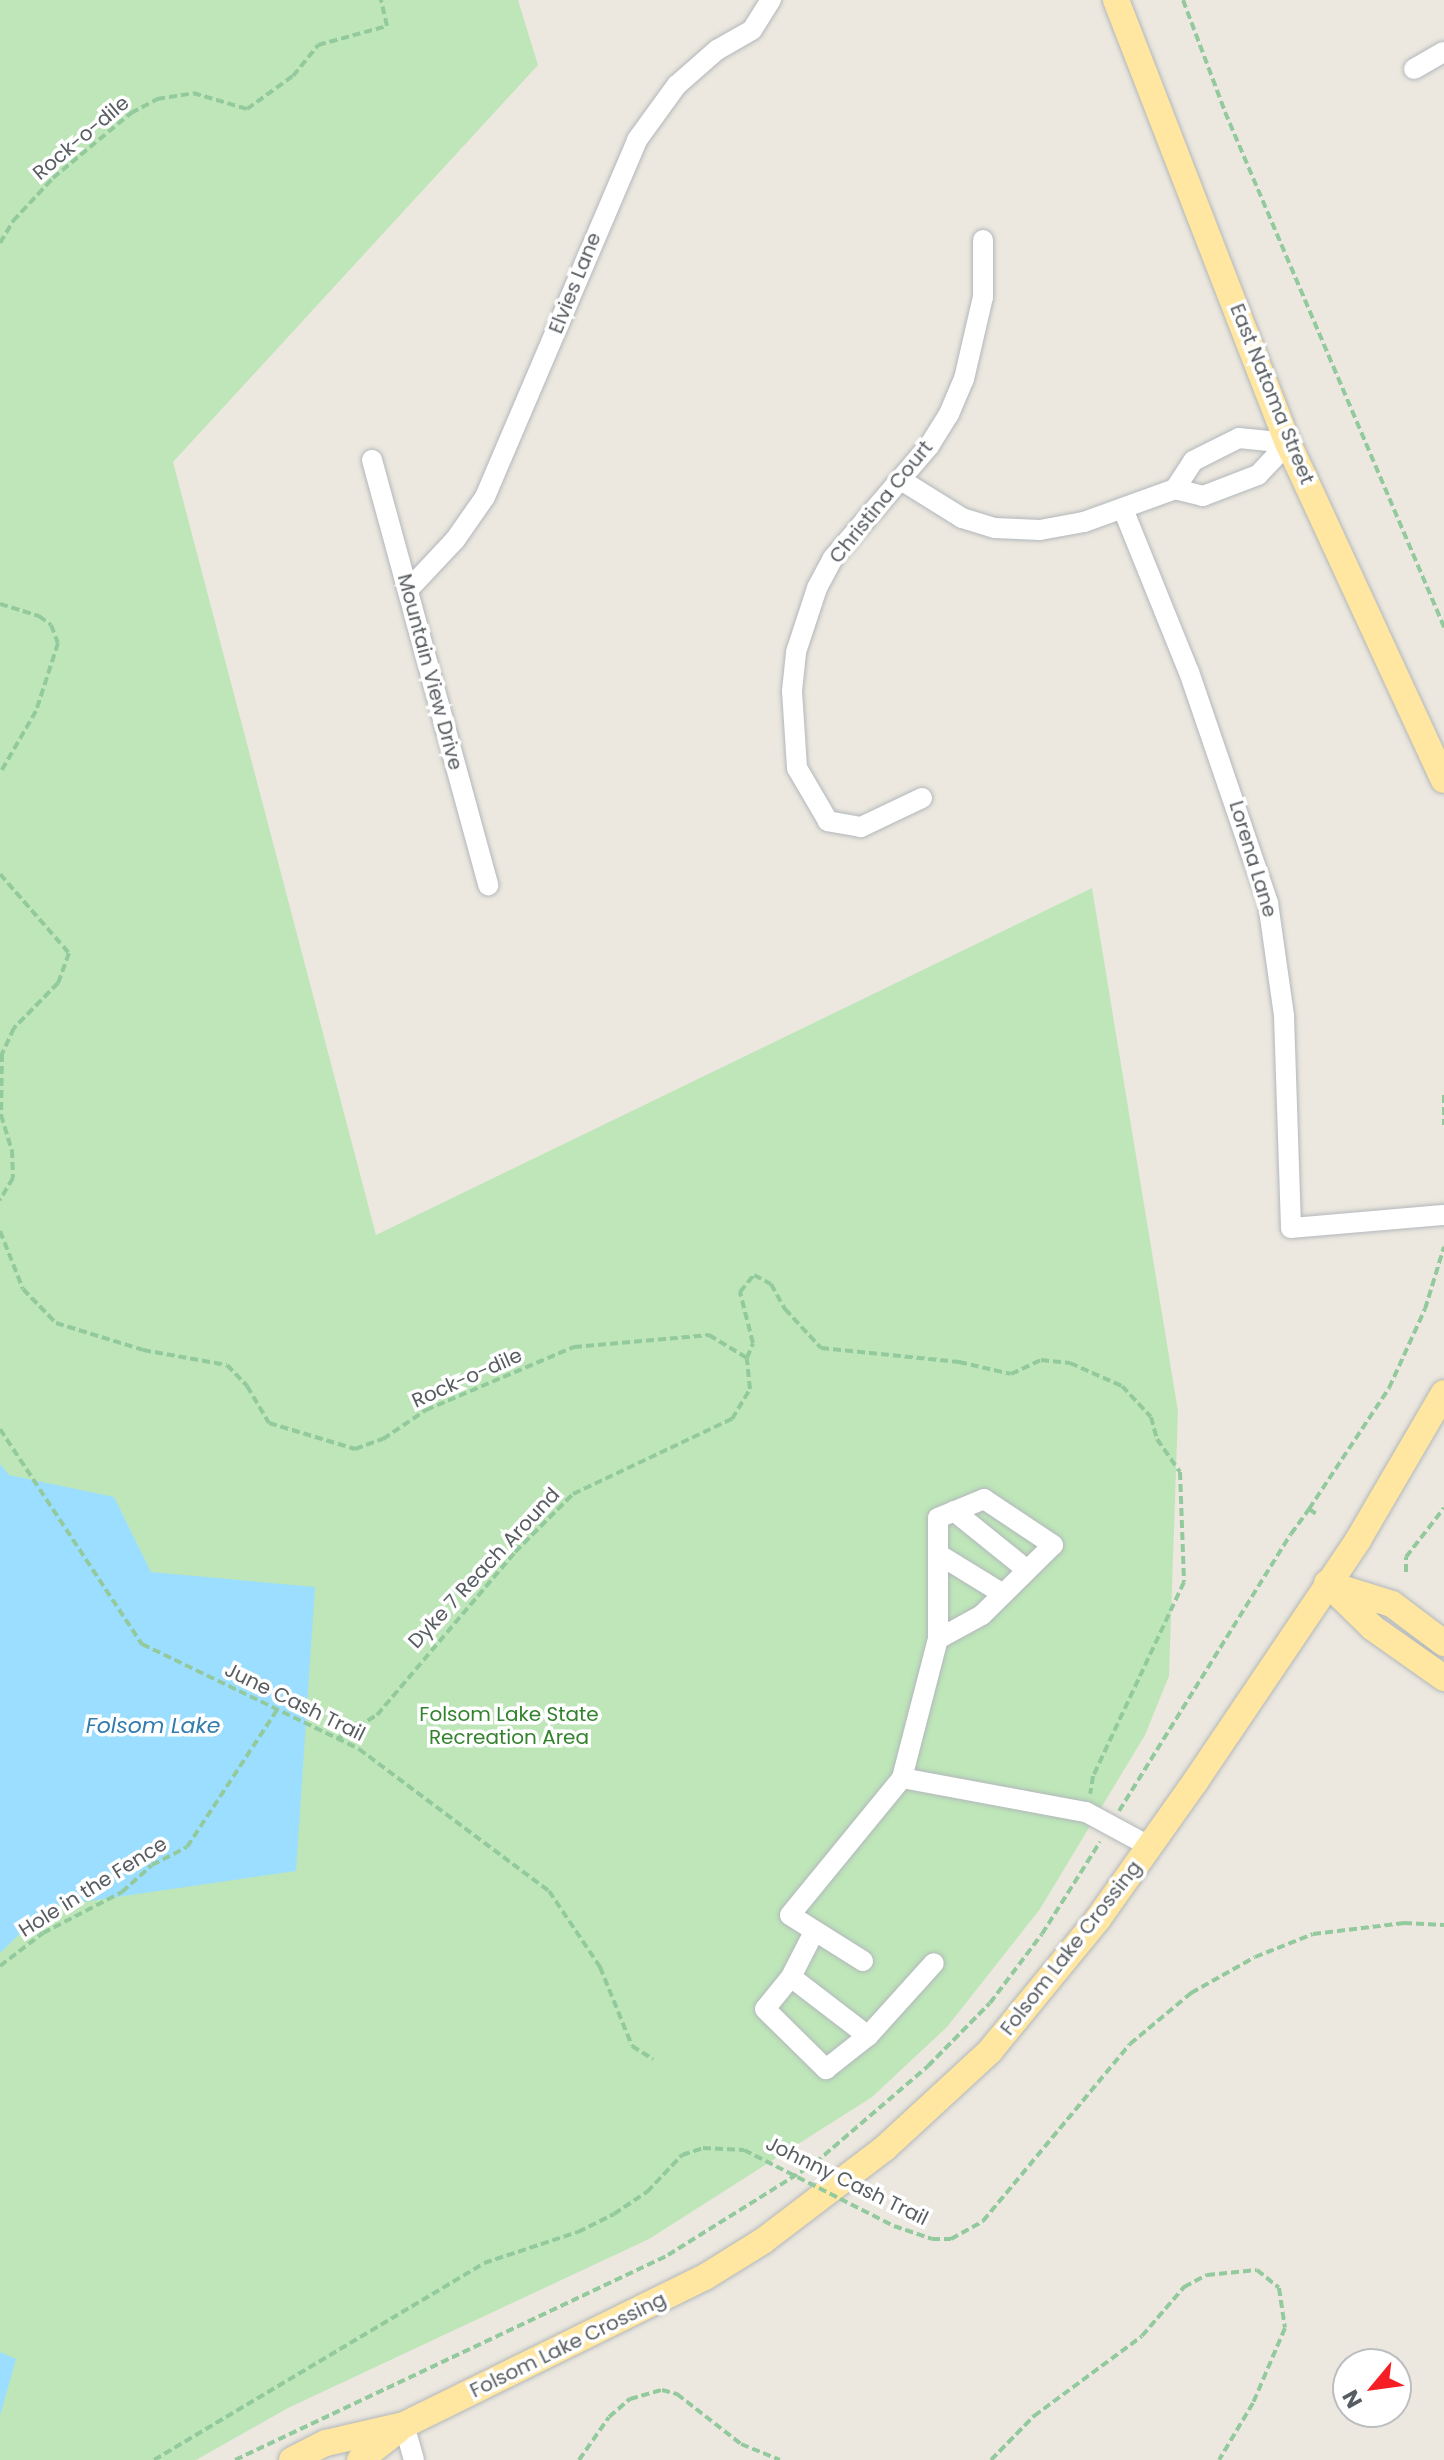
<!DOCTYPE html>
<style>
body{margin:0}
#map{position:relative;width:1444px;height:2460px;overflow:hidden;background:#ece8df;font-family:Poppins,sans-serif}
div>[style]{position:absolute}
.green>*{inset:0;background:#bee6b9}
.water>*{inset:0;background:#9cdeff}
.path>*{height:4px;margin-top:-2px;transform-origin:0;background:repeating-linear-gradient(90deg,#93ca9d 0 8px,transparent 0 12px)}
.roads{filter:drop-shadow(0 0 2px #b2b7bb) drop-shadow(0 0 2px #b2b7bb)}
.minor>*{height:20px;margin:-10px;padding:0 10px;transform-origin:10px;border-radius:10px;background:#fff}
.major>*{height:26px;margin:-13px;padding:0 13px;transform-origin:13px;border-radius:13px;background:#ffe6a1}
.path-bridge>*{height:4px;margin-top:-2px;transform-origin:0;background:repeating-linear-gradient(90deg,#93ca9d 0 8px,transparent 0 12px)}
span{translate:-50% -50%;white-space:nowrap;text-align:center;line-height:1.15;-webkit-text-stroke:7px #fff;paint-order:stroke}
.street-label{font-size:20px;color:#585d61}
.park-label{font-size:20px;color:#33832e}
.water-label{font-size:22px;color:#327bad;font-style:italic}
.north{position:absolute;left:1332px;top:2348px;width:80px;height:80px;box-sizing:border-box;background:#fff;border:2px solid #bcbec0;border-radius:50%;rotate:241deg;font-size:22px;font-weight:700;line-height:32px;text-align:center;color:#585d61}
.north::after{content:'';display:block;margin:auto;width:28px;height:36px;background:#f41e24;clip-path:polygon(50% 0,100% 100%,50% 72%,0 100%)}
</style>
<div id="map">
<div class="green">
<div style="clip-path:polygon(0 0,518px 0,538px 65px,173px 462px,376px 1235px,1092px 888px,1178px 1411px,1169px 1676px,1145px 1735px,1040px 1909px,947px 2027px,872px 2097px,649px 2239px,288px 2408px,196px 2460px,0 2460px)"></div>
</div>
<div class="water">
<div style="clip-path:polygon(0 1464px,9px 1475px,114px 1497px,151px 1572px,315px 1587px,296px 1871px,48px 1907px,0 1953px)"></div>
<div style="clip-path:polygon(0 2352px,16px 2359px,0 2416px)"></div>
</div>
<div class="path">
<div style="left:1183px;top:0;width:120px;rotate:69.4deg"></div>
<div style="left:1225px;top:112px;width:560px;rotate:66.96deg"></div>
<div style="left:0;top:243px;width:26px;rotate:-59deg"></div>
<div style="left:13px;top:221px;width:59px;rotate:-47.1deg"></div>
<div style="left:53px;top:178px;width:102px;rotate:-39.8deg"></div>
<div style="left:131px;top:113px;width:30px;rotate:-28deg"></div>
<div style="left:157px;top:99px;width:36px;rotate:-9deg"></div>
<div style="left:193px;top:93px;width:56px;rotate:16.5deg"></div>
<div style="left:247px;top:109px;width:57px;rotate:-35.7deg"></div>
<div style="left:293px;top:76px;width:40px;rotate:-51deg"></div>
<div style="left:318px;top:45px;width:72px;rotate:-15.4deg"></div>
<div style="left:387px;top:26px;width:27px;rotate:-103deg"></div>
<div style="left:0;top:604px;width:41px;rotate:17.1deg"></div>
<div style="left:39px;top:616px;width:15px;rotate:37deg"></div>
<div style="left:51px;top:625px;width:19px;rotate:69deg"></div>
<div style="left:58px;top:643px;width:71px;rotate:107.9deg"></div>
<div style="left:36px;top:711px;width:72px;rotate:120.1deg"></div>
<div style="left:0;top:874px;width:105px;rotate:48.9deg"></div>
<div style="left:69px;top:953px;width:32px;rotate:110deg"></div>
<div style="left:58px;top:983px;width:63px;rotate:134.4deg"></div>
<div style="left:14px;top:1028px;width:29px;rotate:115deg"></div>
<div style="left:2px;top:1054px;width:61px;rotate:90.9deg"></div>
<div style="left:1px;top:1115px;width:37px;rotate:73deg"></div>
<div style="left:12px;top:1150px;width:28px;rotate:88deg"></div>
<div style="left:13px;top:1178px;width:26px;rotate:121deg"></div>
<div style="left:1444px;top:1095px;width:30px;rotate:90deg"></div>
<div style="left:0;top:1231px;width:62px;rotate:68.4deg"></div>
<div style="left:23px;top:1289px;width:47px;rotate:45.9deg"></div>
<div style="left:56px;top:1323px;width:91px;rotate:17.2deg"></div>
<div style="left:143px;top:1350px;width:85px;rotate:10.1deg"></div>
<div style="left:227px;top:1365px;width:29px;rotate:46deg"></div>
<div style="left:247px;top:1386px;width:43px;rotate:59.3deg"></div>
<div style="left:269px;top:1423px;width:90px;rotate:16.8deg"></div>
<div style="left:355px;top:1449px;width:30px;rotate:-20deg"></div>
<div style="left:383px;top:1439px;width:52px;rotate:-34deg"></div>
<div style="left:426px;top:1410px;width:161px;rotate:-23.1deg"></div>
<div style="left:574px;top:1347px;width:136px;rotate:-5.1deg"></div>
<div style="left:709px;top:1335px;width:44px;rotate:31.2deg"></div>
<div style="left:0;top:1429px;width:258px;rotate:56.6deg"></div>
<div style="left:142px;top:1644px;width:241px;rotate:25.8deg"></div>
<div style="left:359px;top:1749px;width:237px;rotate:36.8deg"></div>
<div style="left:549px;top:1891px;width:92px;rotate:56.1deg"></div>
<div style="left:600px;top:1967px;width:85px;rotate:67.9deg"></div>
<div style="left:632px;top:2046px;width:25px;rotate:32deg"></div>
<div style="left:1309px;top:1509px;width:145px;rotate:-56.5deg"></div>
<div style="left:1389px;top:1388px;width:87px;rotate:-65.5deg"></div>
<div style="left:1425px;top:1309px;width:65px;rotate:-73deg"></div>
<div style="left:1406px;top:1572px;width:15px;rotate:-90deg"></div>
<div style="left:1406px;top:1557px;width:62px;rotate:-52.2deg"></div>
<div style="left:337px;top:1739px;width:47px;rotate:-31deg"></div>
<div style="left:377px;top:1715px;width:214px;rotate:-49.7deg"></div>
<div style="left:515px;top:1552px;width:82px;rotate:-45deg"></div>
<div style="left:573px;top:1494px;width:176px;rotate:-25.3deg"></div>
<div style="left:732px;top:1419px;width:35px;rotate:-59deg"></div>
<div style="left:750px;top:1389px;width:31px;rotate:-96deg"></div>
<div style="left:747px;top:1358px;width:16px;rotate:-68deg"></div>
<div style="left:753px;top:1343px;width:53px;rotate:-104.3deg"></div>
<div style="left:740px;top:1292px;width:22px;rotate:-51deg"></div>
<div style="left:754px;top:1275px;width:19px;rotate:28deg"></div>
<div style="left:771px;top:1284px;width:29px;rotate:61deg"></div>
<div style="left:785px;top:1309px;width:53px;rotate:47.3deg"></div>
<div style="left:821px;top:1348px;width:139px;rotate:5.8deg"></div>
<div style="left:959px;top:1362px;width:53px;rotate:13deg"></div>
<div style="left:1011px;top:1374px;width:33px;rotate:-25deg"></div>
<div style="left:1041px;top:1360px;width:29px;rotate:6deg"></div>
<div style="left:1070px;top:1363px;width:57px;rotate:23.9deg"></div>
<div style="left:1122px;top:1386px;width:42px;rotate:46.9deg"></div>
<div style="left:1151px;top:1417px;width:23px;rotate:75deg"></div>
<div style="left:1157px;top:1439px;width:40px;rotate:55.1deg"></div>
<div style="left:1180px;top:1472px;width:110px;rotate:87.9deg"></div>
<div style="left:1184px;top:1582px;width:214px;rotate:115.1deg"></div>
<div style="left:1093px;top:1776px;width:18px;rotate:99deg"></div>
<div style="left:1119px;top:1811px;width:326px;rotate:-58.2deg"></div>
<div style="left:1291px;top:1534px;width:31px;rotate:-54deg"></div>
<div style="left:1309px;top:1509px;width:11px;rotate:34deg"></div>
<div style="left:0;top:1966px;width:54px;rotate:-37.5deg"></div>
<div style="left:43px;top:1933px;width:89px;rotate:-27.4deg"></div>
<div style="left:122px;top:1892px;width:40px;rotate:-42deg"></div>
<div style="left:152px;top:1865px;width:39px;rotate:-27deg"></div>
<div style="left:187px;top:1847px;width:164px;rotate:-56.7deg"></div>
<div style="left:951px;top:2239px;width:37px;rotate:-29deg"></div>
<div style="left:983px;top:2221px;width:230px;rotate:-50.3deg"></div>
<div style="left:1130px;top:2044px;width:80px;rotate:-39.9deg"></div>
<div style="left:1191px;top:1993px;width:73px;rotate:-29.4deg"></div>
<div style="left:1255px;top:1957px;width:62px;rotate:-21.6deg"></div>
<div style="left:1313px;top:1934px;width:92px;rotate:-6.9deg"></div>
<div style="left:1404px;top:1923px;width:40px;rotate:2.9deg"></div>
<div style="left:154px;top:2460px;width:384px;rotate:-30.8deg"></div>
<div style="left:484px;top:2263px;width:99px;rotate:-18.3deg"></div>
<div style="left:578px;top:2232px;width:40px;rotate:-26.6deg"></div>
<div style="left:614px;top:2214px;width:40px;rotate:-34deg"></div>
<div style="left:647px;top:2192px;width:51px;rotate:-46.6deg"></div>
<div style="left:682px;top:2155px;width:22px;rotate:-18deg"></div>
<div style="left:235px;top:2460px;width:479px;rotate:-25.3deg"></div>
<div style="left:668px;top:2255px;width:173px;rotate:-32deg"></div>
<div style="left:815px;top:2163px;width:149px;rotate:-40.6deg"></div>
<div style="left:928px;top:2066px;width:88px;rotate:-45.5deg"></div>
<div style="left:990px;top:2003px;width:86px;rotate:-53deg"></div>
<div style="left:1042px;top:1934px;width:109px;rotate:-57.8deg"></div>
<div style="left:579px;top:2460px;width:52px;rotate:-55.1deg"></div>
<div style="left:609px;top:2417px;width:28px;rotate:-41deg"></div>
<div style="left:630px;top:2399px;width:33px;rotate:-16deg"></div>
<div style="left:662px;top:2390px;width:16px;rotate:15deg"></div>
<div style="left:677px;top:2394px;width:81px;rotate:38deg"></div>
<div style="left:741px;top:2444px;width:42px;rotate:22.3deg"></div>
<div style="left:991px;top:2460px;width:62px;rotate:-45.7deg"></div>
<div style="left:1034px;top:2416px;width:134px;rotate:-36.5deg"></div>
<div style="left:1142px;top:2336px;width:65px;rotate:-49.4deg"></div>
<div style="left:1184px;top:2287px;width:26px;rotate:-28deg"></div>
<div style="left:1207px;top:2275px;width:50px;rotate:-5.7deg"></div>
<div style="left:1257px;top:2270px;width:28px;rotate:39deg"></div>
<div style="left:1279px;top:2288px;width:40px;rotate:81.5deg"></div>
<div style="left:1285px;top:2328px;width:82px;rotate:113.1deg"></div>
<div style="left:1253px;top:2403px;width:66px;rotate:120.8deg"></div>
</div>
<div class="roads">
<div class="minor">
<div style="left:1414px;top:69px;width:34px;rotate:-30deg"></div>
<div style="left:372px;top:460px;width:441px;rotate:74.7deg"></div>
<div style="left:901px;top:480px;width:72px;rotate:31.9deg"></div>
<div style="left:962px;top:518px;width:34px;rotate:17deg"></div>
<div style="left:995px;top:528px;width:45px;rotate:2.5deg"></div>
<div style="left:1040px;top:530px;width:45px;rotate:-10.3deg"></div>
<div style="left:1084px;top:522px;width:97px;rotate:-19.9deg"></div>
<div style="left:1175px;top:489px;width:29px;rotate:14deg"></div>
<div style="left:1203px;top:496px;width:59px;rotate:-20.9deg"></div>
<div style="left:1258px;top:475px;width:44px;rotate:-46.8deg"></div>
<div style="left:1175px;top:489px;width:33px;rotate:-57deg"></div>
<div style="left:1193px;top:461px;width:51px;rotate:-26.6deg"></div>
<div style="left:1239px;top:438px;width:49px;rotate:5.8deg"></div>
<div style="left:1123px;top:509px;width:176px;rotate:68deg"></div>
<div style="left:1189px;top:672px;width:244px;rotate:71.1deg"></div>
<div style="left:1268px;top:903px;width:114px;rotate:81.9deg"></div>
<div style="left:1284px;top:1016px;width:212px;rotate:88.1deg"></div>
<div style="left:1291px;top:1228px;width:154px;rotate:-4.9deg"></div>
<div style="left:408px;top:590px;width:69px;rotate:-46.8deg"></div>
<div style="left:455px;top:540px;width:52px;rotate:-55.1deg"></div>
<div style="left:485px;top:497px;width:388px;rotate:-66.9deg"></div>
<div style="left:637px;top:140px;width:68px;rotate:-54deg"></div>
<div style="left:677px;top:85px;width:53px;rotate:-41.2deg"></div>
<div style="left:717px;top:50px;width:40px;rotate:-29.7deg"></div>
<div style="left:752px;top:30px;width:36px;rotate:-58deg"></div>
<div style="left:922px;top:798px;width:68px;rotate:154.6deg"></div>
<div style="left:861px;top:827px;width:34px;rotate:-170deg"></div>
<div style="left:828px;top:821px;width:61px;rotate:-120.3deg"></div>
<div style="left:797px;top:768px;width:77px;rotate:-93.7deg"></div>
<div style="left:792px;top:691px;width:39px;rotate:-84deg"></div>
<div style="left:796px;top:652px;width:67px;rotate:-71.8deg"></div>
<div style="left:817px;top:588px;width:34px;rotate:-62deg"></div>
<div style="left:833px;top:558px;width:148px;rotate:-49.4deg"></div>
<div style="left:929px;top:446px;width:38px;rotate:-58deg"></div>
<div style="left:949px;top:414px;width:38px;rotate:-67deg"></div>
<div style="left:964px;top:379px;width:84px;rotate:-77deg"></div>
<div style="left:983px;top:297px;width:57px;rotate:-90deg"></div>
<div style="left:954px;top:1511px;width:94px;rotate:38.9deg"></div>
<div style="left:938px;top:1554px;width:76px;rotate:31.6deg"></div>
<div style="left:902px;top:1778px;width:144px;rotate:-75.5deg"></div>
<div style="left:938px;top:1639px;width:121px;rotate:-90deg"></div>
<div style="left:938px;top:1518px;width:50px;rotate:-22.4deg"></div>
<div style="left:984px;top:1499px;width:83px;rotate:33.7deg"></div>
<div style="left:1053px;top:1545px;width:100px;rotate:135.4deg"></div>
<div style="left:982px;top:1615px;width:50px;rotate:151.4deg"></div>
<div style="left:814px;top:1932px;width:51px;rotate:117.1deg"></div>
<div style="left:791px;top:1977px;width:97px;rotate:37.5deg"></div>
<div style="left:868px;top:2036px;width:98px;rotate:-47.9deg"></div>
<div style="left:863px;top:1961px;width:86px;rotate:-147.8deg"></div>
<div style="left:790px;top:1915px;width:177px;rotate:-50.7deg"></div>
<div style="left:902px;top:1778px;width:187px;rotate:10.5deg"></div>
<div style="left:1086px;top:1812px;width:72px;rotate:28.4deg"></div>
<div style="left:791px;top:1977px;width:41px;rotate:129.1deg"></div>
<div style="left:765px;top:2009px;width:86px;rotate:44.5deg"></div>
<div style="left:826px;top:2069px;width:53px;rotate:-38.2deg"></div>
<div style="left:404px;top:2425px;width:36px;rotate:74deg"></div>
</div>
<div class="major">
<div style="left:1116px;top:0;width:475px;rotate:68.8deg"></div>
<div style="left:1288px;top:443px;width:371px;rotate:65.2deg"></div>
<div style="left:1327px;top:1583px;width:64px;rotate:44.4deg"></div>
<div style="left:1373px;top:1628px;width:87px;rotate:35.2deg"></div>
<div style="left:1331px;top:1585px;width:64px;rotate:17.3deg"></div>
<div style="left:1392px;top:1604px;width:65px;rotate:36.9deg"></div>
<div style="left:292px;top:2460px;width:38px;rotate:-27deg"></div>
<div style="left:326px;top:2443px;width:80px;rotate:-13deg"></div>
<div style="left:404px;top:2425px;width:335px;rotate:-26.2deg"></div>
<div style="left:705px;top:2277px;width:68px;rotate:-31.8deg"></div>
<div style="left:763px;top:2241px;width:153px;rotate:-37.3deg"></div>
<div style="left:885px;top:2148px;width:143px;rotate:-42.7deg"></div>
<div style="left:990px;top:2051px;width:171px;rotate:-50.7deg"></div>
<div style="left:1098px;top:1919px;width:168px;rotate:-54.7deg"></div>
<div style="left:1195px;top:1782px;width:292px;rotate:-56deg"></div>
<div style="left:1358px;top:1540px;width:170px;rotate:-59.7deg"></div>
<div style="left:360px;top:2460px;width:48px;rotate:-38.3deg"></div>
</div>
</div>
<div class="path-bridge">
<div style="left:703px;top:2148px;width:41px;rotate:2.8deg"></div>
<div style="left:744px;top:2150px;width:168px;rotate:26.9deg"></div>
<div style="left:894px;top:2226px;width:40px;rotate:18.9deg"></div>
<div style="left:932px;top:2239px;width:19px"></div>
</div>
<div class="street-label">
<span style="left:81px;top:138px;rotate:-40deg">Rock-o-dile</span>
<span style="left:575px;top:283px;rotate:-68deg">Elvies Lane</span>
<span style="left:1272px;top:394px;rotate:68deg">East Natoma Street</span>
<span style="left:881px;top:502px;rotate:-51deg">Christina Court</span>
<span style="left:430px;top:672px;rotate:75deg">Mountain View Drive</span>
<span style="left:1253px;top:859px;rotate:73deg">Lorena Lane</span>
<span style="left:467px;top:1378px;rotate:-24deg">Rock-o-dile</span>
<span style="left:484px;top:1568px;rotate:-47deg">Dyke 7 Reach Around</span>
<span style="left:295px;top:1702px;rotate:26deg">June Cash Trail</span>
<span style="left:93px;top:1887px;rotate:-32deg">Hole in the Fence</span>
<span style="left:1071px;top:1948px;rotate:-52deg">Folsom Lake Crossing</span>
<span style="left:847px;top:2181px;rotate:26deg">Johnny Cash Trail</span>
<span style="left:568px;top:2345px;rotate:-26deg">Folsom Lake Crossing</span>
</div>
<div class="park-label">
<span style="left:509px;top:1726px">Folsom Lake State<br>Recreation Area</span>
</div>
<div class="water-label">
<span style="left:153px;top:1726px">Folsom Lake</span>
</div>
<div class="north">N</div>
</div>
